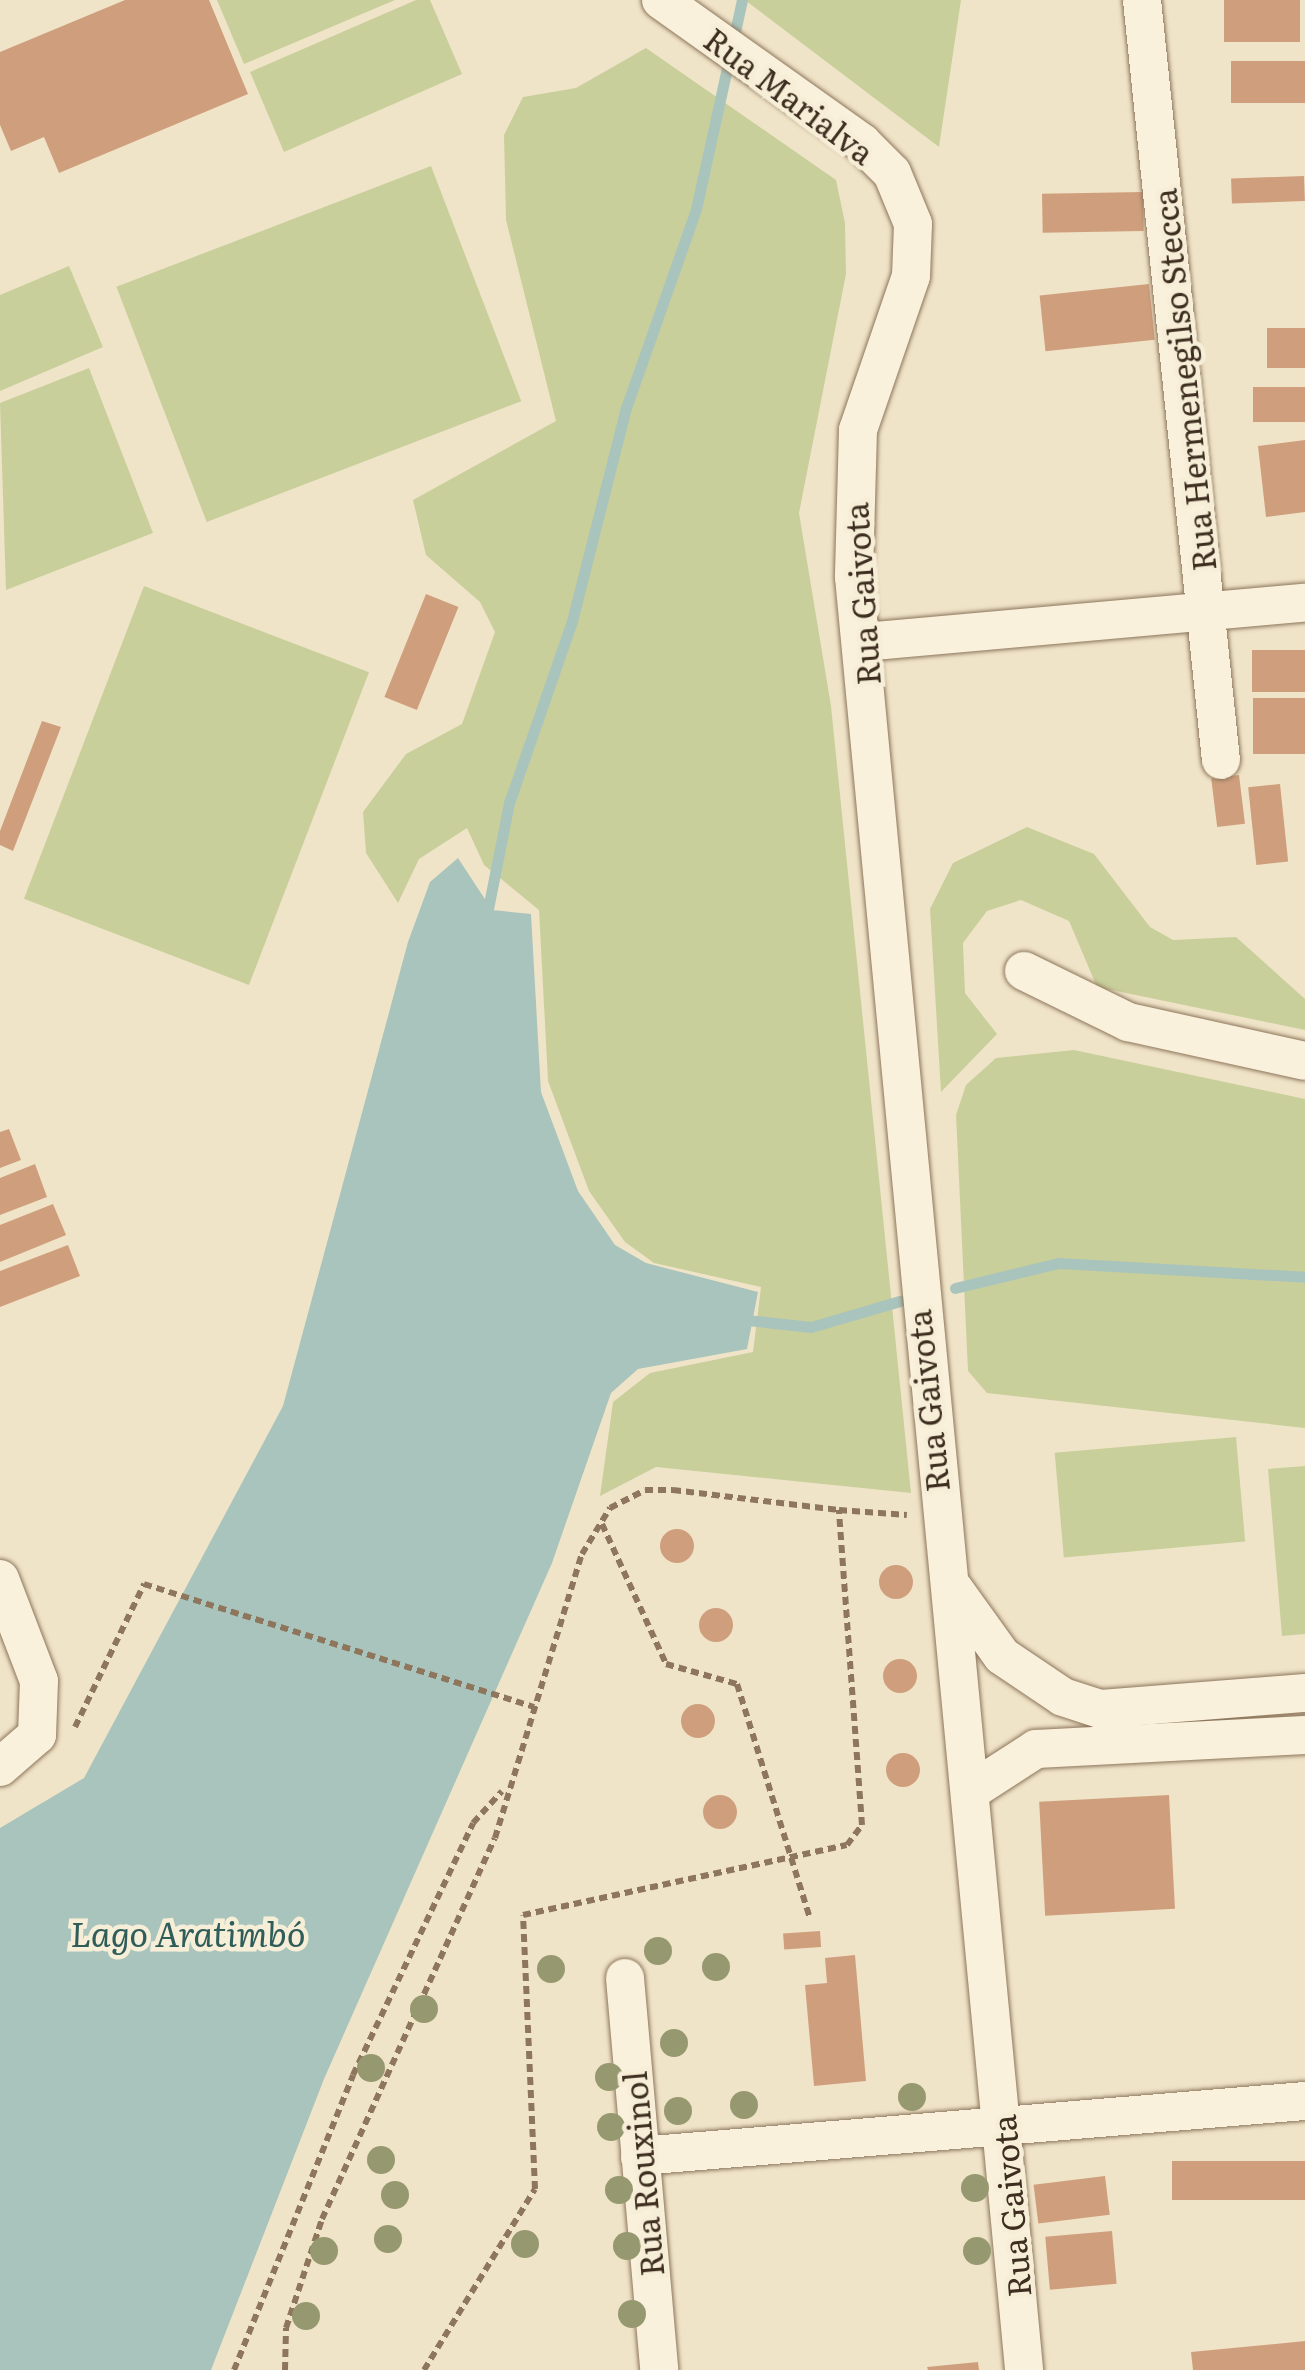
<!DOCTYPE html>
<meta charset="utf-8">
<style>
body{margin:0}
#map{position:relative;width:1305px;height:2370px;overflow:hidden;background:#f0e4c8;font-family:Literata,serif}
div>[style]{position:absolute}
.green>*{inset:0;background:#c9cf9b;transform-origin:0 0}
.water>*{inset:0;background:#a9c4bc}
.stream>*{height:11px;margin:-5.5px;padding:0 5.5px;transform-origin:5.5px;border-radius:5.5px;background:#a9c4bc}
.building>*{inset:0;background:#cf9f7d;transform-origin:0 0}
.round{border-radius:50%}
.path>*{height:6px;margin-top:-3px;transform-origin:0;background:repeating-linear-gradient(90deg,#8d765c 0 8px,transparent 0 13px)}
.roads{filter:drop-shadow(0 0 2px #8d765c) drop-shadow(0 0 2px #8d765c)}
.minor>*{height:38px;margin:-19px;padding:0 19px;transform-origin:19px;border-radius:19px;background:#faf1dc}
.trees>*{width:28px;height:28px;margin:-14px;border-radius:50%;background:#96986f}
span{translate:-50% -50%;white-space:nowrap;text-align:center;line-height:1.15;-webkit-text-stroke:9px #f7eed8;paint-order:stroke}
.street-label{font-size:32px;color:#3d2e20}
.water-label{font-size:35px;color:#2f5d5a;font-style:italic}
</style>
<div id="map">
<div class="green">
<div style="clip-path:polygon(217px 0,395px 0,244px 64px)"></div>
<div style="clip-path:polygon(416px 0,430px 0,462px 74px,284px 152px,250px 72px)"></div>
<div style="clip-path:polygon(745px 0,961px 0,939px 147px)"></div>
<div style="clip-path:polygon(646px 48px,836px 180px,845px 223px,846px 274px,799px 513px,831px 706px,911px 1493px,656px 1467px,600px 1496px,613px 1402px,650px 1373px,753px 1352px,761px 1287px,654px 1263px,625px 1242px,589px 1191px,548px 1081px,539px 910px,484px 865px,467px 828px,419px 859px,398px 903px,366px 853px,363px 812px,406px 754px,462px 724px,495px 632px,480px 602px,426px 555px,413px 500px,556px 421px,506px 220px,504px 135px,523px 97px,576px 88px)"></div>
<div style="left:431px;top:166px;width:252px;height:337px;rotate:69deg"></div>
<div style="clip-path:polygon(69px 266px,103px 347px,0 391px,0 295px)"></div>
<div style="clip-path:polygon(89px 368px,153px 533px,6px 590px,0 403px)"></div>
<div style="left:144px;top:586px;width:241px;height:335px;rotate:21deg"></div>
<div style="clip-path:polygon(1027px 827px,1094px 854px,1150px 927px,1173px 940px,1236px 937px,1305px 999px,1305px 1030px,1097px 987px,1069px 921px,1021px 900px,987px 911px,963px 943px,965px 993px,997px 1034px,941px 1092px,930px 909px,953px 863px)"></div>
<div style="clip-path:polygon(1074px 1050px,1305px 1099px,1305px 1428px,987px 1393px,968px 1371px,956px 1115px,966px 1085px,996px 1058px)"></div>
<div style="left:1236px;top:1437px;width:105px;height:182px;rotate:85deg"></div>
<div style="clip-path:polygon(1305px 1466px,1305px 1634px,1282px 1636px,1268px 1469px)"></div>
</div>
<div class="water">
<div style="clip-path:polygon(458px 858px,492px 910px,531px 914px,541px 1092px,578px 1191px,615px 1245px,646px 1263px,758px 1292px,747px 1349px,638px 1369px,611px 1393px,552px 1563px,324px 2079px,211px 2370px,0 2370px,0 1828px,84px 1778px,283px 1406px,408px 942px,430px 882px)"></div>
</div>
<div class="stream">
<div style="left:486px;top:919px;width:118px;rotate:-78.8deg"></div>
<div style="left:509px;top:803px;width:193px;rotate:-70.9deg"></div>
<div style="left:572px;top:621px;width:220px;rotate:-75.8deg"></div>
<div style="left:626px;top:408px;width:211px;rotate:-70.6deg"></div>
<div style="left:696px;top:209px;width:214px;rotate:-77.6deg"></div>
<div style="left:955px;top:1288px;width:106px;rotate:-13.6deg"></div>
<div style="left:1058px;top:1263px;width:247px;rotate:3.2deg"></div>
<div style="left:738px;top:1319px;width:73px;rotate:6.3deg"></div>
<div style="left:811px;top:1327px;width:93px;rotate:-16.3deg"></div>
</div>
<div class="building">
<div style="clip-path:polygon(125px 0,209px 0,248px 94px,59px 173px,44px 137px,11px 151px,0 125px,0 52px)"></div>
<div style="left:1224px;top:0;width:76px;height:42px"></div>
<div style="left:1305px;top:61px;width:42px;height:74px;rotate:90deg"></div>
<div style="left:1304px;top:176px;width:25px;height:73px;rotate:88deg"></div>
<div style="left:1143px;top:192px;width:39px;height:101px;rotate:89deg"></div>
<div style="left:1149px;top:284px;width:56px;height:110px;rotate:84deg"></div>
<div style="left:1305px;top:328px;width:40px;height:38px;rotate:90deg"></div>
<div style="left:1305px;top:387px;width:35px;height:52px;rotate:90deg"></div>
<div style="clip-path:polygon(1305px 440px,1305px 512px,1266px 517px,1258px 446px)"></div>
<div style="left:426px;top:594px;width:35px;height:111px;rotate:22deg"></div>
<div style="left:1305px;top:650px;width:42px;height:53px;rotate:90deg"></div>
<div style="left:1305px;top:698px;width:56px;height:52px;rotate:90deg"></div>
<div style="clip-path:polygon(42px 721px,61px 727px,13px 851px,0 845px,0 831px)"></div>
<div style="left:1239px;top:775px;width:49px;height:28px;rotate:83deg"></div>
<div style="left:1280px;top:784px;width:78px;height:32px;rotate:84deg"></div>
<div style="clip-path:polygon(9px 1129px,21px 1160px,0 1168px,0 1132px)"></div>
<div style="clip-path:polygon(35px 1164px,47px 1197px,0 1215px,0 1178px)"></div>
<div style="clip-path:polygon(53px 1204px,66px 1235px,0 1262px,0 1225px)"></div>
<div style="clip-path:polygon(68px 1245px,80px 1276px,0 1307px,0 1271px)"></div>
<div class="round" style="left:660px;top:1529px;width:34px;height:34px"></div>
<div class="round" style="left:879px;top:1565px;width:34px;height:34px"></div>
<div class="round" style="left:699px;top:1608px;width:34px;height:34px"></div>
<div class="round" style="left:883px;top:1659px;width:34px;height:34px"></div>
<div class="round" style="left:681px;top:1704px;width:34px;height:34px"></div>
<div class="round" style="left:886px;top:1753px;width:34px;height:34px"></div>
<div style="left:1169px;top:1795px;width:114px;height:130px;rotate:87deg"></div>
<div class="round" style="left:703px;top:1795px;width:34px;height:34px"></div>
<div style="left:820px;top:1931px;width:16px;height:37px;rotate:86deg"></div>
<div style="clip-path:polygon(855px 1955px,866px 2081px,814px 2086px,805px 1985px,827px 1983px,825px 1958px)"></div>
<div style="left:1305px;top:2161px;width:39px;height:133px;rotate:90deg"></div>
<div style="left:1105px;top:2176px;width:39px;height:72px;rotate:83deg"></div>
<div style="left:1112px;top:2231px;width:53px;height:67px;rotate:85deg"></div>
<div style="clip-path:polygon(1305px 2341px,1305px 2370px,1193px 2370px,1191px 2352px)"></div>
<div style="clip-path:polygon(978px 2362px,979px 2370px,928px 2370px,927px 2367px)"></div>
</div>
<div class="path">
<div style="left:602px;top:1524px;width:154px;rotate:65.4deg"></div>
<div style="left:666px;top:1664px;width:74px;rotate:15.7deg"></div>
<div style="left:737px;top:1684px;width:246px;rotate:72.7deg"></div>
<div style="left:75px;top:1727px;width:159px;rotate:-64.2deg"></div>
<div style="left:144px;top:1584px;width:409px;rotate:17.5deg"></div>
<div style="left:234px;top:2370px;width:318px;rotate:-68deg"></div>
<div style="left:353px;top:2075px;width:279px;rotate:-64.5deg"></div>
<div style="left:473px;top:1823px;width:43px;rotate:-47.8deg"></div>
<div style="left:285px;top:2370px;width:42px;rotate:-88.6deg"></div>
<div style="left:286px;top:2328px;width:115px;rotate:-71.7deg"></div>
<div style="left:322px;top:2219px;width:418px;rotate:-65.6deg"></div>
<div style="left:495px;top:1838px;width:297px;rotate:-73deg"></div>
<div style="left:582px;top:1554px;width:54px;rotate:-58.7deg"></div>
<div style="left:610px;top:1508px;width:39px;rotate:-27deg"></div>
<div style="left:645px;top:1490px;width:28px"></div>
<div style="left:673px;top:1490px;width:167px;rotate:6.9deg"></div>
<div style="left:424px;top:2370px;width:212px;rotate:-58.5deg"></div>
<div style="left:535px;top:2189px;width:274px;rotate:-92.5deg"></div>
<div style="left:523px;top:1915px;width:331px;rotate:-12.2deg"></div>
<div style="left:847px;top:1845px;width:25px;rotate:-53deg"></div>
<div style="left:862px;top:1825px;width:316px;rotate:-94.2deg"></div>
<div style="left:839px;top:1510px;width:68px;rotate:4.2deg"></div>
</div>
<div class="roads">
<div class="minor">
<div style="left:661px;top:0;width:247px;rotate:35.4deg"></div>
<div style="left:862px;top:143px;width:42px;rotate:45deg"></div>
<div style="left:892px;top:173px;width:55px;rotate:67.6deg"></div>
<div style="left:913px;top:224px;width:52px;rotate:92.2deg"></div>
<div style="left:911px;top:276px;width:163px;rotate:109deg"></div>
<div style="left:858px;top:430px;width:147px;rotate:91.6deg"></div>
<div style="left:854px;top:577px;width:1801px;rotate:84.58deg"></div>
<div style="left:1142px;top:0;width:764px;rotate:84.07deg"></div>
<div style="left:864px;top:642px;width:443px;rotate:-5.1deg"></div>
<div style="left:1024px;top:971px;width:116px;rotate:26.1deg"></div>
<div style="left:1128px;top:1022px;width:181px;rotate:12.4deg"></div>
<div style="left:0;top:1579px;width:109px;rotate:69.1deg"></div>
<div style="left:39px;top:1681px;width:54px;rotate:92.1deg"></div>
<div style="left:37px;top:1735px;width:49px;rotate:139.1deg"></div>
<div style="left:954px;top:1589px;width:82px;rotate:54.4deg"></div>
<div style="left:1002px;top:1656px;width:73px;rotate:33.9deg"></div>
<div style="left:1063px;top:1697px;width:40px;rotate:18deg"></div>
<div style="left:1101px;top:1709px;width:205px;rotate:-4.5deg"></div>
<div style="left:971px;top:1791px;width:77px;rotate:-32.9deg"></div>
<div style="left:1036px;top:1749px;width:269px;rotate:-3deg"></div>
<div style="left:625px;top:1978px;width:393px;rotate:85deg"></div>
<div style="left:640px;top:2156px;width:667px;rotate:-4.73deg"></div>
</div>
</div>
<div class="trees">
<div style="left:658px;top:1951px"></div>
<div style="left:716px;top:1967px"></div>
<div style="left:551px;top:1969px"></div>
<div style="left:424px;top:2009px"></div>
<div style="left:674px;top:2043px"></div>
<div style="left:371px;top:2068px"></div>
<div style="left:609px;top:2077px"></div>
<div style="left:912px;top:2097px"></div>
<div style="left:744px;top:2105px"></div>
<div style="left:678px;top:2111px"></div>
<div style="left:611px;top:2127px"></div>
<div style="left:381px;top:2160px"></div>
<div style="left:975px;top:2188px"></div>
<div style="left:619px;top:2190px"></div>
<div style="left:395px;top:2195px"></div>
<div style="left:388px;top:2239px"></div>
<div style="left:525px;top:2244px"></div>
<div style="left:627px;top:2246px"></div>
<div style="left:324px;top:2251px"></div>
<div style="left:977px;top:2251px"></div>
<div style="left:632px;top:2314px"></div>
<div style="left:306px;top:2316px"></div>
</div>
<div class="street-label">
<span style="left:790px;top:95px;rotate:37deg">Rua Marialva</span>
<span style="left:1183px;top:380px;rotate:-96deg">Rua Hermenegilso Stecca</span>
<span style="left:861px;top:594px;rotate:-94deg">Rua Gaivota</span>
<span style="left:927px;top:1401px;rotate:-96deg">Rua Gaivota</span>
<span style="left:642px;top:2174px;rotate:-95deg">Rua Rouxinol</span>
<span style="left:1010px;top:2206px;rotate:-95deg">Rua Gaivota</span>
</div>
<div class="water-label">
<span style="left:188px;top:1932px">Lago Aratimbó</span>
</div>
</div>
